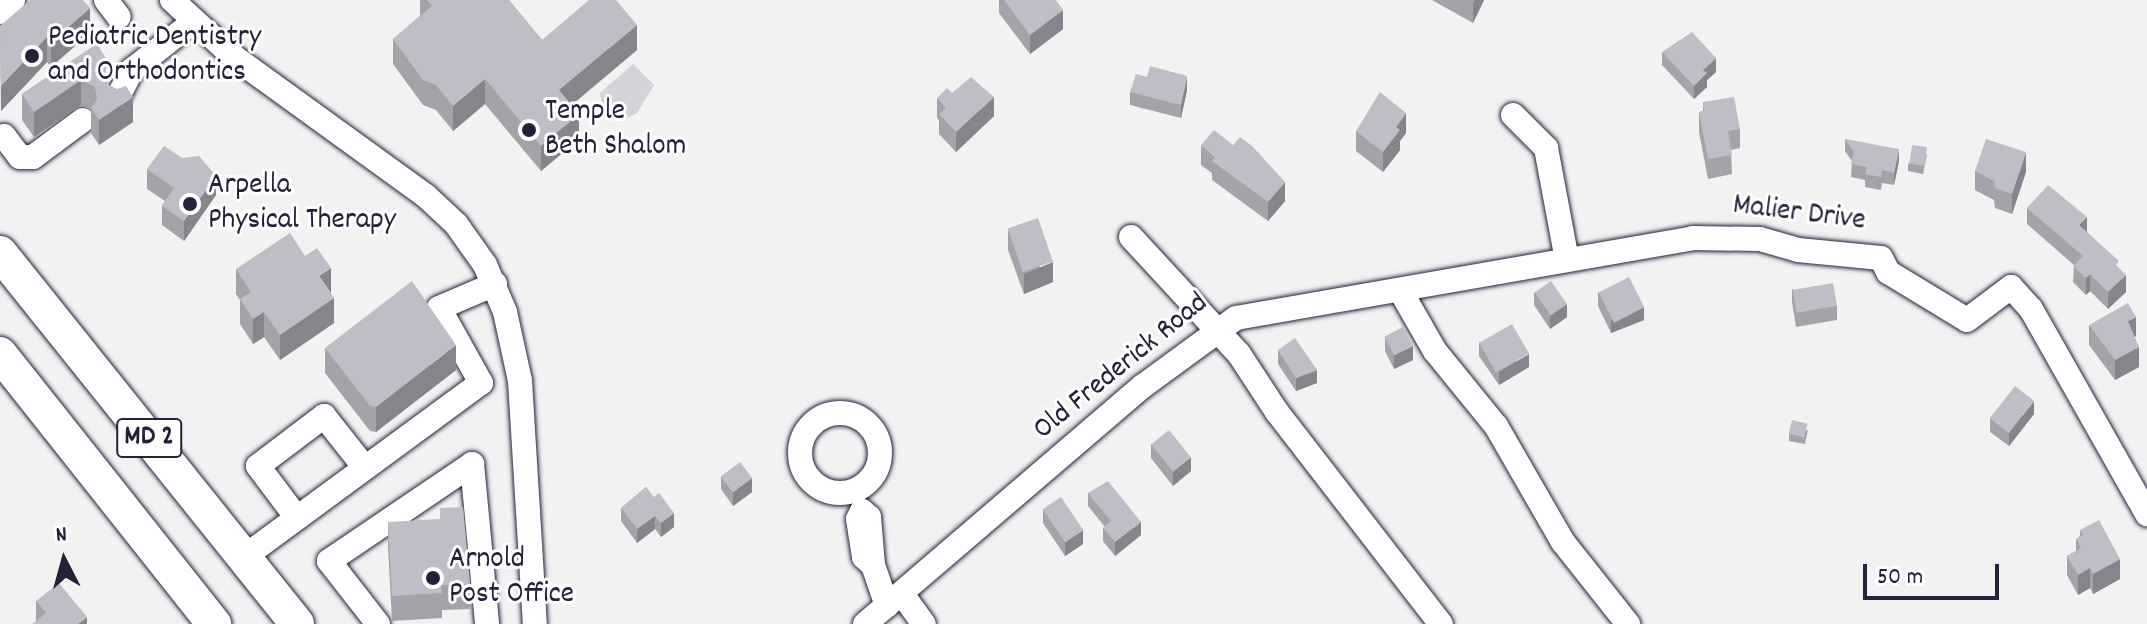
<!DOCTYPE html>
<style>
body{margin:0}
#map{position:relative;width:2147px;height:624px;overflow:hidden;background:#f2f2f3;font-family:Dekko,sans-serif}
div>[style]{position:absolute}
.green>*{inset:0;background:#d3d3d8}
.roads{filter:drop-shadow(0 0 2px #22223b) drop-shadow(0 0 2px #22223b)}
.minor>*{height:24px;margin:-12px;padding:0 12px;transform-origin:12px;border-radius:12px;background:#fff}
.minor>.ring{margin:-12px;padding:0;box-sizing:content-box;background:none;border:24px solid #fff;border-radius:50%}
.highway>*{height:34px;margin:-17px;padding:0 17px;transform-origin:17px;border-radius:17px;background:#fff}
.wall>*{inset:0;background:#a3a3aa}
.shaded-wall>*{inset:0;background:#85858b}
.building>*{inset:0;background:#bebec6;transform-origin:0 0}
.dots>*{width:22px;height:22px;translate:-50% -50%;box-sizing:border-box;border:4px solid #fff;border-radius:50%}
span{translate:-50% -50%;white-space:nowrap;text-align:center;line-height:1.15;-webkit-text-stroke:6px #fff;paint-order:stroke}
.shield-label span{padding:2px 6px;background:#fff;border:2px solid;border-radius:6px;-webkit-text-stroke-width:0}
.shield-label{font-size:28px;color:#22223b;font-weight:700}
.poi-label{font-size:30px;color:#22223b}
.left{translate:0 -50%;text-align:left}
.street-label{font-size:30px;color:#22223b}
.north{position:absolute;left:24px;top:520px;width:80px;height:80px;-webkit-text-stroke:6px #fff;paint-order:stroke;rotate:354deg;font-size:22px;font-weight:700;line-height:32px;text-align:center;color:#22223b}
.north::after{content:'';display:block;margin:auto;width:28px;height:36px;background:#22223b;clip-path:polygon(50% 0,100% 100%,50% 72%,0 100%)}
.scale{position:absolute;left:1863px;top:564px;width:136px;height:36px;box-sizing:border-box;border:4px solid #22223b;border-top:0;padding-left:10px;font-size:24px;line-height:28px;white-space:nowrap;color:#22223b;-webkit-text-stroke:6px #fff;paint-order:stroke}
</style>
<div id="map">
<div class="green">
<div style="clip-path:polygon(633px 64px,654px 85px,637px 113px,625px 119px,604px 117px,600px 93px)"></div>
</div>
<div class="roads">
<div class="minor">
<div style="left:106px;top:0;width:21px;rotate:53deg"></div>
<div style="left:172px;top:0;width:84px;rotate:42.6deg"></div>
<div style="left:234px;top:57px;width:237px;rotate:35.9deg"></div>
<div style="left:426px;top:196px;width:41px;rotate:43deg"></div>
<div style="left:456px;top:224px;width:50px;rotate:54.7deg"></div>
<div style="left:485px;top:265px;width:51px;rotate:66.9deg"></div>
<div style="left:505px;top:312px;width:71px;rotate:77.7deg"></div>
<div style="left:520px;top:381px;width:243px;rotate:86.5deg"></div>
<div style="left:0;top:12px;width:18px;rotate:-43deg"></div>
<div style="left:117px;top:99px;width:33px;rotate:-63deg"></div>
<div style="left:132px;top:70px;width:76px;rotate:-38.1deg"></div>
<div style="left:1513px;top:115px;width:47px;rotate:45deg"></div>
<div style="left:1546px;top:148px;width:114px;rotate:79.4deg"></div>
<div style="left:4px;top:136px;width:26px;rotate:53deg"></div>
<div style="left:20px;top:157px;width:13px"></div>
<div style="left:33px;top:157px;width:62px;rotate:-36.5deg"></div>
<div style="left:1131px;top:237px;width:159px;rotate:47.3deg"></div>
<div style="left:1239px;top:354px;width:69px;rotate:56.8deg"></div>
<div style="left:1277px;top:412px;width:268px;rotate:52.3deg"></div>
<div style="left:1400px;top:290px;width:70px;rotate:60.2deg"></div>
<div style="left:1435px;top:351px;width:97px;rotate:50.9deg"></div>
<div style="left:1496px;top:426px;width:134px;rotate:60deg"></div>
<div style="left:1563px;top:542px;width:105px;rotate:51.6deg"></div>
<div class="ring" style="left:800px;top:413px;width:56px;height:56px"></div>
<div style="left:297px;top:518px;width:65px;rotate:-126.9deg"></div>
<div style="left:258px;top:466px;width:83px;rotate:-37.1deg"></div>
<div style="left:324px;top:416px;width:66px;rotate:51.7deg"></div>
<div style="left:244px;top:557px;width:294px;rotate:-36.3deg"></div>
<div style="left:481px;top:383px;width:86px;rotate:-119.2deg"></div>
<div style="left:439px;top:308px;width:61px;rotate:-23.2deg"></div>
<div style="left:873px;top:565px;width:12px;rotate:-138deg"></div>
<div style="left:864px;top:557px;width:38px;rotate:-99deg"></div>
<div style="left:858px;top:519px;width:9px;rotate:-63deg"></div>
<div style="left:862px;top:511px;width:9px;rotate:41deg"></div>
<div style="left:869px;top:517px;width:48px;rotate:85.2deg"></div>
<div style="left:873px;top:565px;width:43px;rotate:71.1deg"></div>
<div style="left:902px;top:594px;width:37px;rotate:54deg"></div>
<div style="left:378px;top:624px;width:80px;rotate:-127.9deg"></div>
<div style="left:329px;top:561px;width:173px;rotate:-34.1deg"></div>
<div style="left:472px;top:464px;width:161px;rotate:84.6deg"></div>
<div style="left:865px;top:624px;width:366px;rotate:-40.6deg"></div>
<div style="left:1143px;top:386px;width:115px;rotate:-36.2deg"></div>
<div style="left:1236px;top:318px;width:464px;rotate:-9.9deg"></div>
<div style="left:1693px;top:238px;width:67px;rotate:0.9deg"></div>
<div style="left:1760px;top:239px;width:40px;rotate:16deg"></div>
<div style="left:1798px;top:250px;width:83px;rotate:5.5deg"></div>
<div style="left:1881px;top:258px;width:16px;rotate:63deg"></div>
<div style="left:1888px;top:272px;width:92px;rotate:31.3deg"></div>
<div style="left:1967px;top:320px;width:55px;rotate:-36.9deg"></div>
<div style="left:2011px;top:287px;width:30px;rotate:48deg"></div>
<div style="left:2031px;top:309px;width:236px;rotate:60.5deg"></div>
</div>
<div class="highway">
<div style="left:0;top:253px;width:475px;rotate:51.3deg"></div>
<div style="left:0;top:354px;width:345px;rotate:51.6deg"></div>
</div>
</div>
<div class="wall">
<div style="clip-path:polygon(420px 0,509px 0,542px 40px,637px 50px,572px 105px,579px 139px,541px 171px,485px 104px,453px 131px,436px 110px,423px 105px,393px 64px,393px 39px,420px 16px)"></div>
<div style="clip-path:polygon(999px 0,1056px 0,1063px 29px,1030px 54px,999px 13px)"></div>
<div style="clip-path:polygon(1432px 0,1484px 0,1473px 23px)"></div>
<div style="clip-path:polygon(0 26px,90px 33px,51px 67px,47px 62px,1px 111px)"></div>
<div style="clip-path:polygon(97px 44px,107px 84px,133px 122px,99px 145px,91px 133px,91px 110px,81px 105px,34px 137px,22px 120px,22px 94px)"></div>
<div style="clip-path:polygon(1662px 52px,1716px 72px,1707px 80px,1707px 87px,1694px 99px,1662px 65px)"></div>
<div style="clip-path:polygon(1187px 90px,1181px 118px,1130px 105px,1130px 92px)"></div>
<div style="clip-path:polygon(952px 93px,994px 116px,956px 152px,939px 134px,939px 120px,937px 118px,937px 98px)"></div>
<div style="clip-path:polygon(1703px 102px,1740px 129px,1740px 148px,1731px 150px,1732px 174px,1708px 179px,1699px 132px,1699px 112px,1703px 111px)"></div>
<div style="clip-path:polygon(1356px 131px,1406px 133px,1400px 141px,1400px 150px,1383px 172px,1356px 151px)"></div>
<div style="clip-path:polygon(1845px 139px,1899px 161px,1894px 185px,1882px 183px,1881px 190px,1865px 187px,1865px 180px,1851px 177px,1852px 161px,1845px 151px)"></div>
<div style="clip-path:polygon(1201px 145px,1285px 201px,1268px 221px,1212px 180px,1212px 173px,1201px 165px)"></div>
<div style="clip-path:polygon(1927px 154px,1923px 174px,1908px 171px,1908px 164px)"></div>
<div style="clip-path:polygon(147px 169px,216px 195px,184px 241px,162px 225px,162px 206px,165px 201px,147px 189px)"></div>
<div style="clip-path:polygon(1975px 171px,2026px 172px,2012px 214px,1995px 208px,1994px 200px,1975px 190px)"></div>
<div style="clip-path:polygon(2027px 208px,2087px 232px,2119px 269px,2126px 292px,2108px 309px,2090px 291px,2086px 295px,2073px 282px,2074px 265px,2027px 224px)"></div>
<div style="clip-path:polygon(1008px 230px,1053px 282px,1024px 294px,1008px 250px)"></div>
<div style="clip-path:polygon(236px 269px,331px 292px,334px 323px,280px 360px,264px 337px,253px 344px,240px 324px,240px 300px,236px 294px)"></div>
<div style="clip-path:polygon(1792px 289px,1837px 306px,1837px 320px,1796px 327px,1792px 302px)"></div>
<div style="clip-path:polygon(1534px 292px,1567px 317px,1550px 329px,1534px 305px)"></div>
<div style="clip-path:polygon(1598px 292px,1644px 320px,1611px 333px,1598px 306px)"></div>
<div style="clip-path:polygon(2089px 325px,2136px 336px,2134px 337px,2139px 367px,2115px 380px,2089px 345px)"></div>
<div style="clip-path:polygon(1385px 337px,1413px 360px,1394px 369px,1385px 351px)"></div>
<div style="clip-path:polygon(1479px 342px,1529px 367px,1499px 385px,1479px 356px)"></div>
<div style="clip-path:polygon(325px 348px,456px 370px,376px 432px,370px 431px,325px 373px)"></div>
<div style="clip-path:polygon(1278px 350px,1317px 383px,1296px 391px,1278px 364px)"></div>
<div style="clip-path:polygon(2034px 414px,2009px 446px,1990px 432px,1990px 418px)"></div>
<div style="clip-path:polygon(1808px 430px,1805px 444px,1789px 441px,1789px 434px)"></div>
<div style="clip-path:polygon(1151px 444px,1191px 471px,1173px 486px,1151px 458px)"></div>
<div style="clip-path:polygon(721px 476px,752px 492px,733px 506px,721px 489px)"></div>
<div style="clip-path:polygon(646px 487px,674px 527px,661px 537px,655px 529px,637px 543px,621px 521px,621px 508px)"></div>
<div style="clip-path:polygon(1088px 493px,1141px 535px,1115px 556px,1103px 541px,1103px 528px,1105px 527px,1088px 506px)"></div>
<div style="clip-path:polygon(1043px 509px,1083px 544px,1065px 556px,1043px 523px)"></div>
<div style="clip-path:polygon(388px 522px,470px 584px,470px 609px,442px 610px,442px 618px,392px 621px,388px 547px)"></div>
<div style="clip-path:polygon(2080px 530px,2120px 579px,2093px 594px,2090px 588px,2078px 595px,2067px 575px,2067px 556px,2076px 551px,2076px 539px,2080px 536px)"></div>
<div style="clip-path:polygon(36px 601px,87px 624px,36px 621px)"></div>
</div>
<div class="shaded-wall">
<div style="clip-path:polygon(1475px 0,1484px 0,1473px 23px,1473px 4px)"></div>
<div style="clip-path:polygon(90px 8px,90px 33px,51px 67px,51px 42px)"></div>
<div style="clip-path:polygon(1063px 10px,1063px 29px,1030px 54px,1030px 35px)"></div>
<div style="clip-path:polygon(637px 25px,637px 50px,559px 115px,559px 90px)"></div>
<div style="clip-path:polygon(47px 37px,47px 62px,1px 111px,1px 86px)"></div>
<div style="clip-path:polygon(1716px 58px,1716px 72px,1707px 80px,1707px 87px,1694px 99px,1694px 86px,1703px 70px)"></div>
<div style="clip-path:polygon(1187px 76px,1187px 90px,1181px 118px,1181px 105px)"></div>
<div style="clip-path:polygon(485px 79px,485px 104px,453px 131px,453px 106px)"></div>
<div style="clip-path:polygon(81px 80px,81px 105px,34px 137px,34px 112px)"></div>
<div style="clip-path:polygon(133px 97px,133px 122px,99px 145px,99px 120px)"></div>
<div style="clip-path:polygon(994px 97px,994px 116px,956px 152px,956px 132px)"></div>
<div style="clip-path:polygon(1406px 113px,1406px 133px,1400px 141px,1400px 150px,1383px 172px,1383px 152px,1396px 127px)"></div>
<div style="clip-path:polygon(579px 114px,579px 139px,541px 171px,541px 146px)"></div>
<div style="clip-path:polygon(1899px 149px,1899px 161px,1894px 185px,1894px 173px)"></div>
<div style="clip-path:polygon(2026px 152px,2026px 172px,2012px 214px,2012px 194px)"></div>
<div style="clip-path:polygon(216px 176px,216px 195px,184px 241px,184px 221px)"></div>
<div style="clip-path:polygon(1285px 182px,1285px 201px,1268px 221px,1268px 202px)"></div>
<div style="clip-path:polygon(2087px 217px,2087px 234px,2079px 225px)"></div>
<div style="clip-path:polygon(1053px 262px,1053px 282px,1024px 294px,1024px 274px)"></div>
<div style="clip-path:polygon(331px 268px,331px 293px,319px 276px)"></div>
<div style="clip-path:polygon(2090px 274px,2090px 291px,2086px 295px,2086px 278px)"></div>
<div style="clip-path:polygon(2126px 275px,2126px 292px,2108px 309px,2108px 292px)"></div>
<div style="clip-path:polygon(334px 298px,334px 323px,280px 360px,280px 335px)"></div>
<div style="clip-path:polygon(1567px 304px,1567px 317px,1550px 329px,1550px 315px)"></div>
<div style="clip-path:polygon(1644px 307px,1644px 320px,1611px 333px,1611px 320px)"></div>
<div style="clip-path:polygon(264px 312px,264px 337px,253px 344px,253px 319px)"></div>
<div style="clip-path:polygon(2136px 317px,2136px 336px,2128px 341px,2128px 321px)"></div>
<div style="clip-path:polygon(456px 345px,456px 370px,376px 432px,376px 407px)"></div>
<div style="clip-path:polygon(1413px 346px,1413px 360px,1394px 369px,1394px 355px)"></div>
<div style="clip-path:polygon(2139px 347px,2139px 367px,2115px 380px,2115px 360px)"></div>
<div style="clip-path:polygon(1529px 354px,1529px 367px,1499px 385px,1499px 372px)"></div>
<div style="clip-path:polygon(1317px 370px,1317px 383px,1296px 391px,1296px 378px)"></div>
<div style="clip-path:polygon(2034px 401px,2034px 414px,2009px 446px,2009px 433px)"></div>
<div style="clip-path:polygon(1191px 457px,1191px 471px,1173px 486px,1173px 472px)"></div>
<div style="clip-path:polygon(752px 478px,752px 492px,733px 506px,733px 492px)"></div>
<div style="clip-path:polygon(674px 513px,674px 527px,661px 537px,661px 523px)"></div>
<div style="clip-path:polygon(655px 516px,655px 529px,637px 543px,637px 529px)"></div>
<div style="clip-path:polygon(1141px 522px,1141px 535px,1115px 556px,1115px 542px)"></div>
<div style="clip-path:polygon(1083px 530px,1083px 544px,1065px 556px,1065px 542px)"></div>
<div style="clip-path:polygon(2120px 559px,2120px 579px,2093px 594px,2093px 574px)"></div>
<div style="clip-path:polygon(2090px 568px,2090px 588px,2078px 595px,2078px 575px)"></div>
<div style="clip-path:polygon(87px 617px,87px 624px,78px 624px)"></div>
</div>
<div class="building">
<div style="clip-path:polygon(30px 0,83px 0,90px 8px,51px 42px,47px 37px,1px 86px,0 26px)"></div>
<div style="clip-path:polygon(427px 0,509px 0,542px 40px,589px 0,616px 0,637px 25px,559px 90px,579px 114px,541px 146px,485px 79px,453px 106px,436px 85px,423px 80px,393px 39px,432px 6px)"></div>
<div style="clip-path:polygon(1004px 0,1056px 0,1063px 10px,1030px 35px)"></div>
<div style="clip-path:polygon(1692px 32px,1716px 58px,1703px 70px,1707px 73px,1694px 86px,1662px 52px)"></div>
<div style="clip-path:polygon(97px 44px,107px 60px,105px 83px,117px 89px,126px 86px,133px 97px,99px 120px,91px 108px,97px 100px,95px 87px,81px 80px,34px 112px,22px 94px)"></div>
<div style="clip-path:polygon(1150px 66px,1187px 76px,1181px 105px,1130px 92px,1136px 74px,1147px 77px)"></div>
<div style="clip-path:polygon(971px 77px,994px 97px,956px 132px,939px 114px,946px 108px,937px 98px,947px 88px,952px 93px)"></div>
<div style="clip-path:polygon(1380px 92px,1406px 113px,1396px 127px,1400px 130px,1383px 152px,1356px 131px)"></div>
<div style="clip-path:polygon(1734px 97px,1740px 129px,1728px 131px,1732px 155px,1708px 159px,1699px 112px,1704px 111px,1703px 102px)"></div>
<div style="clip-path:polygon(1214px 130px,1233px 145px,1240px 137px,1252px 146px,1285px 182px,1268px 202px,1212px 161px,1215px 157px,1201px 145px)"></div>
<div style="clip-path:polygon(1845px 139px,1899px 149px,1894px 173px,1882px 170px,1881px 177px,1865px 174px,1867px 167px,1851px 164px,1854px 152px)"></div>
<div style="clip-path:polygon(1986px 139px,2026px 152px,2012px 194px,1995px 188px,1994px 181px,1975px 171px)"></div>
<div style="left:1912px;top:145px;width:15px;height:19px;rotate:8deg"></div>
<div style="clip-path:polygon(164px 146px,182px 158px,199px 156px,216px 176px,184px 221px,162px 206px,174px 188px,147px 169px)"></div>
<div style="clip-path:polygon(2048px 185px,2087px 217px,2079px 225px,2119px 261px,2116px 265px,2126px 275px,2108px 292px,2090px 274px,2086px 278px,2073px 266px,2083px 256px,2027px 208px)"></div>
<div style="left:1038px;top:218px;width:46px;height:32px;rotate:71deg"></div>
<div style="clip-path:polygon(290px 233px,305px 256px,317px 248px,331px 268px,319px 276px,334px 298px,280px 335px,264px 312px,253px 319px,240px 299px,251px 292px,236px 269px)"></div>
<div style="left:1629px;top:277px;width:34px;height:34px;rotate:63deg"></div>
<div style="clip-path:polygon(412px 281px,456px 345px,376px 407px,370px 406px,325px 348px)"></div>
<div style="left:1551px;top:281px;width:28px;height:20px;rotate:55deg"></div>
<div style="left:1833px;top:283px;width:23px;height:41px;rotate:80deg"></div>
<div style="clip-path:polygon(2128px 303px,2136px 317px,2128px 321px,2139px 347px,2115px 360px,2089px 325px)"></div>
<div style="left:1512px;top:324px;width:34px;height:38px;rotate:60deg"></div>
<div style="left:1403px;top:327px;width:21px;height:21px;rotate:62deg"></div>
<div style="clip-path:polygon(1295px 338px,1317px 370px,1296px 378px,1278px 350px)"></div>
<div style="left:2015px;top:386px;width:24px;height:41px;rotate:38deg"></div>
<div style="left:1792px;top:420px;width:16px;height:14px;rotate:14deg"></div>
<div style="left:1169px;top:430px;width:35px;height:23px;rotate:51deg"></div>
<div style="left:740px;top:462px;width:20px;height:24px;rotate:53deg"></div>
<div style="clip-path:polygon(1108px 481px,1141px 522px,1115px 542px,1103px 528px,1111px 521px,1088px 493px)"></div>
<div style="clip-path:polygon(646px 487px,654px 497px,659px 493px,674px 513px,661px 523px,655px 516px,637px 529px,621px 508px)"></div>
<div style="left:1061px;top:497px;width:40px;height:22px;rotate:56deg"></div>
<div style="clip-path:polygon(463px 507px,470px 584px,441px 585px,442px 593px,392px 596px,388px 522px,440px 519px,440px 508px)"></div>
<div style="clip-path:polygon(2099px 520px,2120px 559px,2093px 574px,2090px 568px,2078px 575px,2067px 556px,2081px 548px,2076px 539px,2083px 535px,2080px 530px)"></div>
<div style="clip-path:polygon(59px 583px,87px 617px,78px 624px,32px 624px,46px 613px,36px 601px)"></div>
</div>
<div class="dots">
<div style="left:32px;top:56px;background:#22223b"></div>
<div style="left:529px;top:130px;background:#22223b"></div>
<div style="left:190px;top:204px;background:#22223b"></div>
<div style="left:433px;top:578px;background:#22223b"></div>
</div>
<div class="shield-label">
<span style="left:149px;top:438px">MD 2</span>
</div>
<div class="poi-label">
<span class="left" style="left:48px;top:56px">Pediatric Dentistry<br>and Orthodontics</span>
<span class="left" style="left:545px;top:130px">Temple<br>Beth Shalom</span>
<span class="left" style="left:208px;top:204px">Arpella<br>Physical Therapy</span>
<span class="left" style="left:449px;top:578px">Arnold<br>Post Office</span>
</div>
<div class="street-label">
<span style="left:1799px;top:215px;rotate:7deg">Malier Drive</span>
<span style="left:1122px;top:368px;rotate:-39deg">Old Frederick Road</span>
</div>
<div class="north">N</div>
<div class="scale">50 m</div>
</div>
